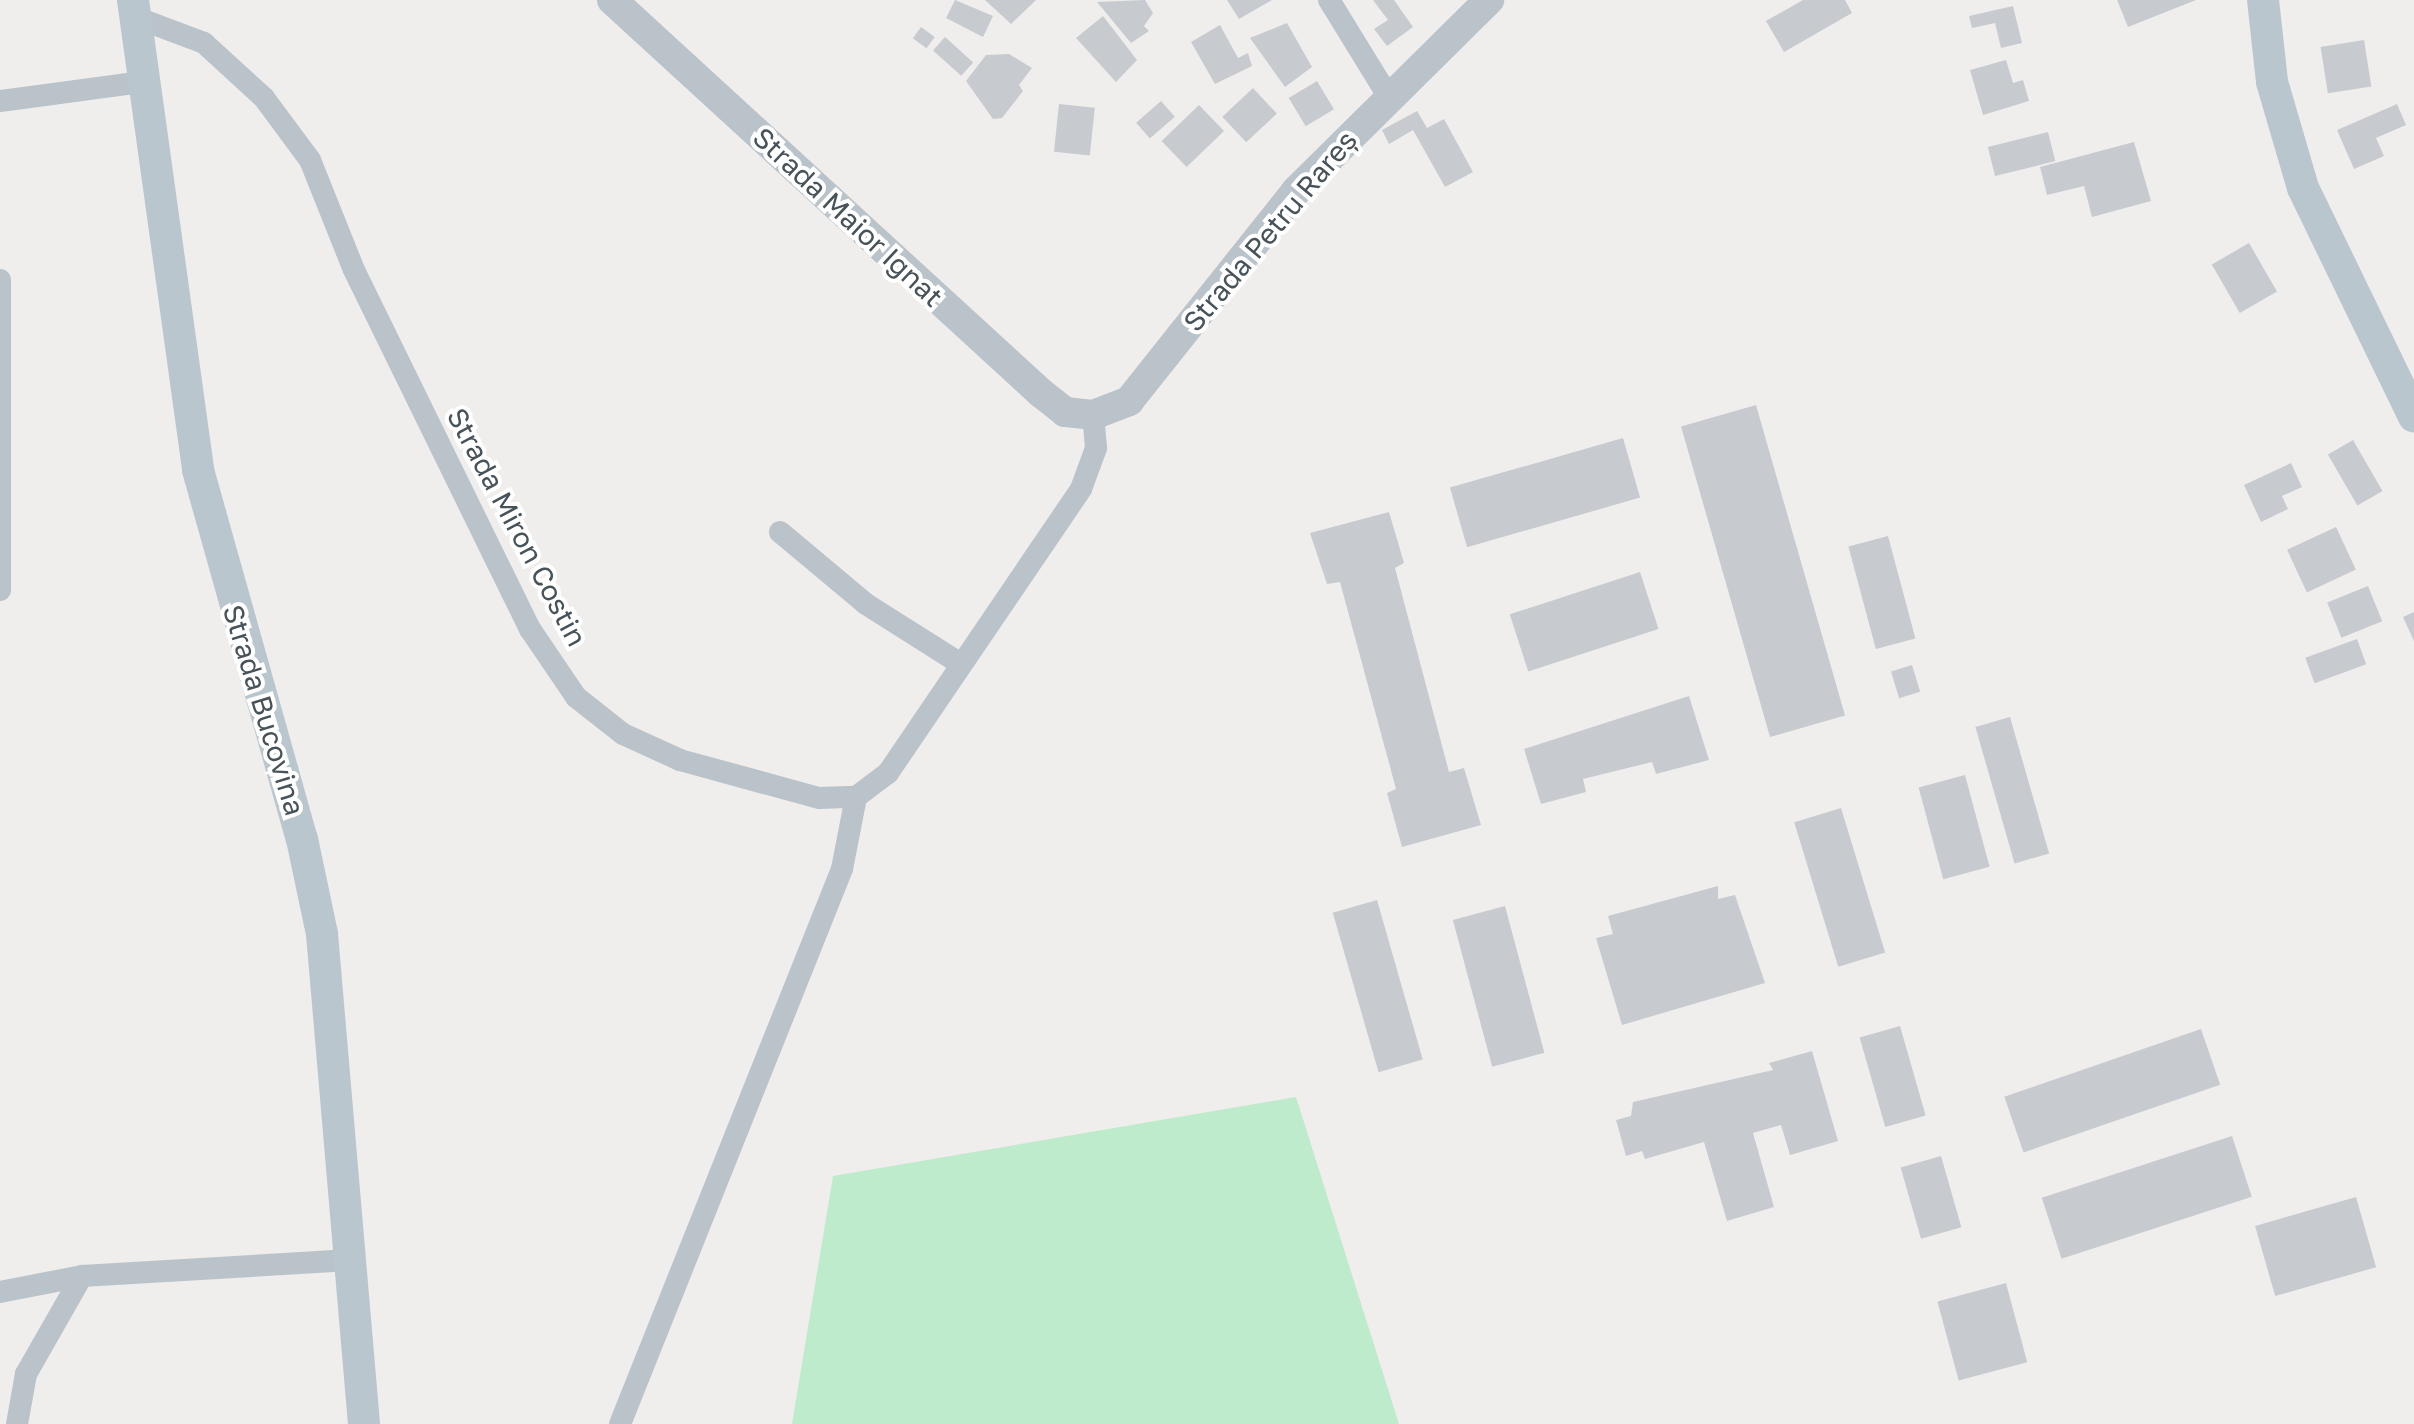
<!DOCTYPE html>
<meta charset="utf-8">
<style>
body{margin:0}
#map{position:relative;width:2414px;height:1424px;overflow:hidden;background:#f0eded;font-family:"Golos Text",sans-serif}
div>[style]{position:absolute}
.green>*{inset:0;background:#beebcb}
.building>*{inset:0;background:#c7cbd0;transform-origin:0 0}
.minor>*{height:22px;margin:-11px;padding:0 11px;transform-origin:11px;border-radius:11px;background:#b9c3c9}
.tertiary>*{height:30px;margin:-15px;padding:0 15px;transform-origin:15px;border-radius:15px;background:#b9c3c9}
.secondary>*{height:32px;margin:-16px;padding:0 16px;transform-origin:16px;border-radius:16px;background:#bac6ce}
span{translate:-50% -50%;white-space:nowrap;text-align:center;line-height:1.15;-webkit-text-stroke:8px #fff;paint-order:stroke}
.street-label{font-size:28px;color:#475259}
</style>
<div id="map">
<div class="green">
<div style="clip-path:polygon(1296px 1097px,1399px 1424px,792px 1424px,833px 1176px)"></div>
</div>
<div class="building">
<div style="clip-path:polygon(955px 0,993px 16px,983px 37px,946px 18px)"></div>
<div style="clip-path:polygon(985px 0,1036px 0,1011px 24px)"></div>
<div style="clip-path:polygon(1145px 0,1153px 13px,1144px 26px,1149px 31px,1131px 43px,1097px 2px)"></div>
<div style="clip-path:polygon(1227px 0,1272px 0,1239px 19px)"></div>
<div style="clip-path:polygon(1373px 0,1394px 0,1413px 27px,1387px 46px,1374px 29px,1388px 20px)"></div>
<div style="clip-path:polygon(1803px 0,1845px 0,1852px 13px,1784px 52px,1766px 21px)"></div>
<div style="clip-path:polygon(2117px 0,2196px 0,2128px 27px)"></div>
<div style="clip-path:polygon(2013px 6px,2022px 43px,2001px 48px,1995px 23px,1972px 28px,1969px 16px)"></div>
<div style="clip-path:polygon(1103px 16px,1137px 60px,1116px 82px,1076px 38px)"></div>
<div style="clip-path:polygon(1287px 23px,1312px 67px,1285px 87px,1250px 38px)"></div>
<div style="clip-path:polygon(1220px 25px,1238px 58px,1248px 53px,1252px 66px,1215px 84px,1191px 42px)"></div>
<div style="left:921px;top:27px;width:17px;height:14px;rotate:36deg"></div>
<div style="left:945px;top:37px;width:38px;height:18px;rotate:42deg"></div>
<div style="left:2364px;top:40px;width:47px;height:44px;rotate:81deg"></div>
<div style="clip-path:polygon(1009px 54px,1032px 68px,1019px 85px,1023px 91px,1002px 118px,993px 119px,966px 81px,986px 55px)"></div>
<div style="clip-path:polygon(2006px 60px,2013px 83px,2023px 80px,2029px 101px,1983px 115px,1970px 70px)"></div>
<div style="left:1317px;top:81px;width:33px;height:33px;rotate:59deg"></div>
<div style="left:1253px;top:88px;width:35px;height:42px;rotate:47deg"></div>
<div style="left:1161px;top:101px;width:21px;height:33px;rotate:49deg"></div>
<div style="left:1059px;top:104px;width:36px;height:48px;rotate:6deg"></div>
<div style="clip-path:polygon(2397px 104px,2406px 125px,2376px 138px,2384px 156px,2354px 169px,2337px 130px)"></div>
<div style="left:1199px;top:105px;width:36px;height:52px;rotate:46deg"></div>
<div style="clip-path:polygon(1417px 111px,1427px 128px,1444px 119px,1473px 172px,1445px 187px,1413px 130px,1389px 144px,1382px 130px)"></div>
<div style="left:2048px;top:132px;width:30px;height:62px;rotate:76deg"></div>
<div style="clip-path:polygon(2134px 142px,2151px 201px,2092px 217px,2084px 186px,2047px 195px,2040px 167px)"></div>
<div style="left:2249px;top:243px;width:56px;height:43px;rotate:60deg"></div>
<div style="left:1756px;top:405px;width:323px;height:78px;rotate:74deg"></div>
<div style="left:1623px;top:438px;width:62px;height:180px;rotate:74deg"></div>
<div style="left:2353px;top:440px;width:59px;height:29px;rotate:60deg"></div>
<div style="clip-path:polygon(2291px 463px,2302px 487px,2282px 496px,2288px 509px,2261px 522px,2244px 485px)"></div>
<div style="clip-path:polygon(1389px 512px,1404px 563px,1395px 568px,1449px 772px,1464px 768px,1481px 825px,1402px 847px,1387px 793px,1396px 789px,1340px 582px,1327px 584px,1310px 533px)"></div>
<div style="left:2336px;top:527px;width:47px;height:54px;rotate:65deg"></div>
<div style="left:1888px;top:536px;width:106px;height:41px;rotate:75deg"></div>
<div style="left:1640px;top:572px;width:60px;height:137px;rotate:72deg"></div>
<div style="left:2368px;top:586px;width:38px;height:44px;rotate:68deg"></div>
<div style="clip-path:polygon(2414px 612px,2414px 641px,2403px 617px)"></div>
<div style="left:2357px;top:639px;width:27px;height:55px;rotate:70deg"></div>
<div style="left:1912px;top:665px;width:28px;height:22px;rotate:73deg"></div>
<div style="clip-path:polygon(1689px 696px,1709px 760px,1656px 774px,1652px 762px,1583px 779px,1586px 792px,1541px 804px,1524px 749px)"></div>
<div style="left:2010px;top:717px;width:142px;height:36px;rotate:74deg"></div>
<div style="left:1965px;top:775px;width:95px;height:48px;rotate:75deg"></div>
<div style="left:1841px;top:808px;width:151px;height:49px;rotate:73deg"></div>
<div style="clip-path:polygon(1718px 886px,1718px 899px,1735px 895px,1765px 983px,1622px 1025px,1596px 938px,1613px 934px,1608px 916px)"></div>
<div style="left:1377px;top:900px;width:166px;height:46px;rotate:74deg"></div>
<div style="left:1505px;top:906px;width:152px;height:54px;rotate:75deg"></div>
<div style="left:1900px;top:1026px;width:93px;height:42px;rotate:74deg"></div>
<div style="left:2201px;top:1029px;width:59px;height:208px;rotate:71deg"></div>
<div style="clip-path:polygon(1812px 1051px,1838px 1141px,1790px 1155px,1781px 1125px,1753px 1133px,1774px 1207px,1727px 1221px,1704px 1142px,1645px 1159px,1642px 1151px,1626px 1156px,1616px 1120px,1631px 1116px,1633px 1102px,1773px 1070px,1769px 1063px)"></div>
<div style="left:2232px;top:1136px;width:64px;height:200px;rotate:72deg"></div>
<div style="left:1941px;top:1156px;width:74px;height:42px;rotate:74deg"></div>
<div style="left:2356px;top:1197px;width:73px;height:105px;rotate:74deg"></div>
<div style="left:2006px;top:1283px;width:82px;height:71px;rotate:75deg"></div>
</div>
<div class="minor">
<div style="left:1329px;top:0;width:113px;rotate:58.4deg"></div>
<div style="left:135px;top:17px;width:74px;rotate:20.6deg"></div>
<div style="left:204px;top:43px;width:81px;rotate:42.5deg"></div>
<div style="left:264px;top:98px;width:77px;rotate:53.4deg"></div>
<div style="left:310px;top:160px;width:118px;rotate:68.2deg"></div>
<div style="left:354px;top:270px;width:400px;rotate:63.9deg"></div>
<div style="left:530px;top:629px;width:82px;rotate:55.9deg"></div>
<div style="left:576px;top:697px;width:60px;rotate:38.2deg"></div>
<div style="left:623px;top:734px;width:63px;rotate:24.5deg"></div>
<div style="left:680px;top:760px;width:144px;rotate:15.3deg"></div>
<div style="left:819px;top:798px;width:37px;rotate:-2deg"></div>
<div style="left:856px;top:797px;width:40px;rotate:-37deg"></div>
<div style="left:888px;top:773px;width:343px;rotate:-55.8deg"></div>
<div style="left:1081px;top:489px;width:44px;rotate:-69.9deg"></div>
<div style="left:1096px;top:448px;width:33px;rotate:-95deg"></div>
<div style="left:0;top:101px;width:144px;rotate:-7.6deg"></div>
<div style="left:0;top:280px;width:310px;rotate:90deg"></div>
<div style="left:780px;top:532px;width:112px;rotate:39.9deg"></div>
<div style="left:866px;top:604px;width:112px;rotate:32.3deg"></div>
<div style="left:0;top:1292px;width:84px;rotate:-11deg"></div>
<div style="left:82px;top:1276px;width:269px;rotate:-3.4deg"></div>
<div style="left:17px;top:1424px;width:51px;rotate:-79.8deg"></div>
<div style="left:26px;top:1374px;width:113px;rotate:-60.3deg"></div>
<div style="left:620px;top:1424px;width:598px;rotate:-68.2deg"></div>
<div style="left:842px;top:869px;width:73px;rotate:-79deg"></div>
</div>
<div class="tertiary">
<div style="left:612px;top:0;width:582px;rotate:42.49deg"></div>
<div style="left:1041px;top:393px;width:31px;rotate:38deg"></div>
<div style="left:1065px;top:412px;width:28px;rotate:6deg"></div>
<div style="left:1093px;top:415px;width:39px;rotate:-21deg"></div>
<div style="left:1129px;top:401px;width:268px;rotate:-51.5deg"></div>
<div style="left:1296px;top:191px;width:272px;rotate:-44.7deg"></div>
</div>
<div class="secondary">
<div style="left:133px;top:0;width:474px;rotate:82.1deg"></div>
<div style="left:198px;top:470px;width:383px;rotate:74.3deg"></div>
<div style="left:302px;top:839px;width:97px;rotate:78.1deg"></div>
<div style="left:322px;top:934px;width:492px;rotate:85.1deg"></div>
<div style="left:2263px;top:0;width:82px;rotate:83.7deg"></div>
<div style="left:2272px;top:82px;width:110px;rotate:73.7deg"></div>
<div style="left:2303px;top:188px;width:254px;rotate:64.1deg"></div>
</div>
<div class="street-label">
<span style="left:848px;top:217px;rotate:43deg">Strada Maior Ignat</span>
<span style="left:1270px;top:231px;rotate:-50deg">Strada Petru Rareș</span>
<span style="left:517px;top:527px;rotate:62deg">Strada Miron Costin</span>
<span style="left:264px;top:710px;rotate:73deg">Strada Bucovina</span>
</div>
</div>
